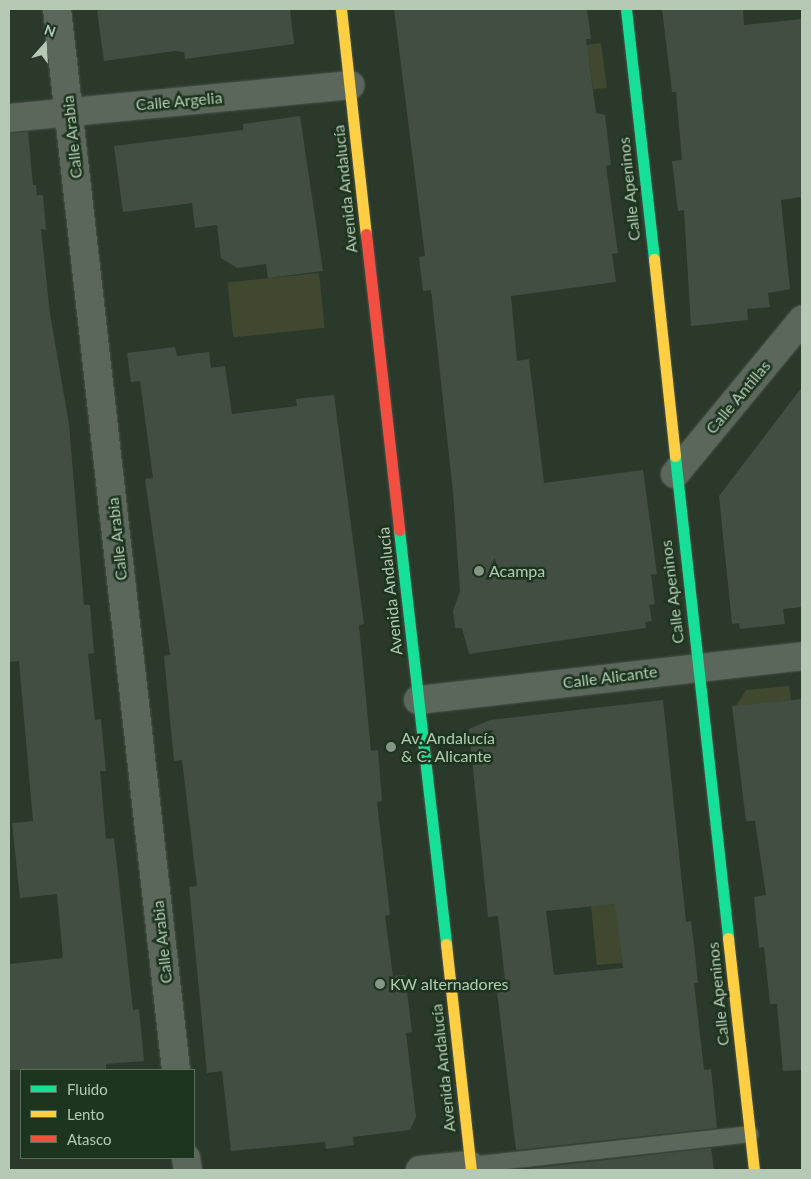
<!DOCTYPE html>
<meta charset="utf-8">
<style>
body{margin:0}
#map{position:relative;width:811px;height:1179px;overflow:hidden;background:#2b392a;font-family:Lato,sans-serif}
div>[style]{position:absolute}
.green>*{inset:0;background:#404930;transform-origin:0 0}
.building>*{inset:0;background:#424e42}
.roads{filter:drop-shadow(0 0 1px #485349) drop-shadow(0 0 1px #485349)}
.lane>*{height:16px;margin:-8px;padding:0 8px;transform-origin:8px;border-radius:8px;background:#5b675b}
.street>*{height:28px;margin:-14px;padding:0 14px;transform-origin:14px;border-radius:14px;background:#5b675b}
.fast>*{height:11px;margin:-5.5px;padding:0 5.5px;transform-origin:5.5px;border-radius:5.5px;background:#16e098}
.slow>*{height:11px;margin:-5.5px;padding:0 5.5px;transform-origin:5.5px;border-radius:5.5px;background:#ffcf43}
.jam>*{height:11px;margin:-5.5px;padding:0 5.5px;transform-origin:5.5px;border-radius:5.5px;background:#f24e42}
.dots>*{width:14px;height:14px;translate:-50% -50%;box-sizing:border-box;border:2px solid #1d341e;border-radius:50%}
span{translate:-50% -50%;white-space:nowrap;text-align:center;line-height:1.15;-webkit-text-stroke:5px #1d341e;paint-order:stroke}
.street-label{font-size:16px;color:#b5c9b5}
.poi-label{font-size:16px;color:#b5c9b5}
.left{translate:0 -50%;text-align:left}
.frame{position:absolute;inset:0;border:10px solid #b5c9b5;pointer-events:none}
.legend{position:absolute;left:20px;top:1069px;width:175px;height:90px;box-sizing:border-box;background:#1d341e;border:1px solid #5a705a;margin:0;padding:6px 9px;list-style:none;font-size:15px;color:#b5c9b5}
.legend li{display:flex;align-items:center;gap:10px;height:25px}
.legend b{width:25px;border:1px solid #5a705a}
.north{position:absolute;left:20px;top:20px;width:50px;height:50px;-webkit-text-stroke:4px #1d341e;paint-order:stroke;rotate:19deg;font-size:14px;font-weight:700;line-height:20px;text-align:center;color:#b5c9b5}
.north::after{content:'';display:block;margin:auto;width:18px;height:22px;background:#b5c9b5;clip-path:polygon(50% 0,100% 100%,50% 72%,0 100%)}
</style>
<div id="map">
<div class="green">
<div style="clip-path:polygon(601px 43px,607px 88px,593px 89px,589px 59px,499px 55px)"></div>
<div style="left:319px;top:273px;width:55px;height:92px;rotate:84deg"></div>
<div style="clip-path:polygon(789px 686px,791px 700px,736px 706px,746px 690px)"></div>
<div style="clip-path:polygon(683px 899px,617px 915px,622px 963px,597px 965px,591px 906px)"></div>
</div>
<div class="building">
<div style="clip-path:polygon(102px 9px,290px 9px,294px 44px,185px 59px,184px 52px,175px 51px,104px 61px,97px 11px)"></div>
<div style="clip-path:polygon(394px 9px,587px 9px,591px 39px,586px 39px,596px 113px,605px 115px,611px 165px,606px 166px,618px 253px,612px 254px,616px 282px,511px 296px,517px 361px,529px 359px,544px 483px,643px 470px,657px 574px,651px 575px,655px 604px,649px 605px,652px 621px,645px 622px,646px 628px,469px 654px,462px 628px,455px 628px,453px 611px,460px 591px,453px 492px,431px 290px,423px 291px,419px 257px,425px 256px)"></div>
<div style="clip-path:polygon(662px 9px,743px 9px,744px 25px,802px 19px,802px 197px,781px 200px,790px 289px,768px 293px,770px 307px,747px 309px,748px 320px,691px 326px,684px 210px,678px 211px,672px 161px,682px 160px,676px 92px,672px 92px)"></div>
<div style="clip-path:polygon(300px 116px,323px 271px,268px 278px,266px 264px,237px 268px,221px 258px,217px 225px,195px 228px,192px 203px,123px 212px,114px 146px,243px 130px,243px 124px)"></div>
<div style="clip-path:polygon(28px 132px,33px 185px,36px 185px,37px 195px,43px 195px,46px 230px,41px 229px,50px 314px,69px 424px,84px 605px,90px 605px,94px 653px,88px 654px,95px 720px,101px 719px,106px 771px,100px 771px,106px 839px,114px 838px,133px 1010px,139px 1009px,144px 1061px,106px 1064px,106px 1070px,9px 1070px,9px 964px,63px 958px,57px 894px,20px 898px,12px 823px,33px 821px,19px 661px,9px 662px,9px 133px)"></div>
<div style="clip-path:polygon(175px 347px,177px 356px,209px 352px,211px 368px,225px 366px,232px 414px,297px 406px,296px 399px,334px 395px,364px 624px,359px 625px,371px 751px,378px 750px,382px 801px,377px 802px,390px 915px,385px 916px,393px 976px,405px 975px,412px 1032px,406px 1033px,416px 1117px,410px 1130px,353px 1137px,354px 1145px,326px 1149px,325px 1142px,231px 1151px,222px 1071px,207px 1073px,189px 887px,197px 886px,182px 760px,174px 761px,164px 656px,170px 655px,145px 479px,153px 478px,140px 381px,131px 382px,127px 353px)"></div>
<div style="clip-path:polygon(802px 387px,802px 607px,783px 609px,785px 624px,740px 629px,739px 623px,732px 624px,719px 496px)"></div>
<div style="clip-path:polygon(802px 699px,802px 1070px,783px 1071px,777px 1004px,770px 1004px,764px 947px,759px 948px,754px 897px,766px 895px,755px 821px,746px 821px,732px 706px)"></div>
<div style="clip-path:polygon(evenodd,663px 700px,686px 922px,691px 921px,695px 954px,698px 983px,694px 983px,704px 1070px,711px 1069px,717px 1128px,516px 1150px,497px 991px,506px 990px,498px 916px,488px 917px,469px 729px,490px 720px,663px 700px,615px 904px,623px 968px,554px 975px,546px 911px,615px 904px)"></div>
<div style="clip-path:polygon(711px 1148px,714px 1170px,518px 1170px)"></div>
</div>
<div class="roads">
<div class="lane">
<div style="left:470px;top:1165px;width:282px;rotate:-6.3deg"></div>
</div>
<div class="street">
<div style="left:57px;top:9px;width:1068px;rotate:83.6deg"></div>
<div style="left:9px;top:118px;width:343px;rotate:-5.5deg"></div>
<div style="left:675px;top:474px;width:200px;rotate:-50.5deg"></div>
<div style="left:418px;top:700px;width:387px;rotate:-6.5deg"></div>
<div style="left:186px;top:1158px;width:12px;rotate:81deg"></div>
<div style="left:420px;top:1170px;width:50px;rotate:-5.7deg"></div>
</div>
<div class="fast">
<div style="left:626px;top:9px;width:252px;rotate:83.6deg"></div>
<div style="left:675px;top:456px;width:485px;rotate:83.7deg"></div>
<div style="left:399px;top:530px;width:417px;rotate:83.5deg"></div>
</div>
<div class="slow">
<div style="left:341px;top:9px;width:226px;rotate:83.7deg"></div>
<div style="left:654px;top:259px;width:198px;rotate:83.9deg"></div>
<div style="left:728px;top:938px;width:233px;rotate:83.6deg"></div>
<div style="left:446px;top:944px;width:227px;rotate:83.7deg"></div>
</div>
<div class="jam">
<div style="left:366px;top:234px;width:298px;rotate:83.6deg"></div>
</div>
</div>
<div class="dots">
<div style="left:479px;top:571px;background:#859784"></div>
<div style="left:391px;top:747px;background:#859784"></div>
<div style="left:380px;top:984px;background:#859784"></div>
</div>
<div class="street-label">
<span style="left:179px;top:101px;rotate:-5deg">Calle Argelia</span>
<span style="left:72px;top:137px;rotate:-96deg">Calle Arabia</span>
<span style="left:345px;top:189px;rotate:-96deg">Avenida Andalucía</span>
<span style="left:629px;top:189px;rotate:-96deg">Calle Apeninos</span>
<span style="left:738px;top:397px;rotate:-50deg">Calle Antillas</span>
<span style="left:117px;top:539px;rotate:-96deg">Calle Arabia</span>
<span style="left:390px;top:591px;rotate:-96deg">Avenida Andalucía</span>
<span style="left:672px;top:592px;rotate:-97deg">Calle Apeninos</span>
<span style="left:610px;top:677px;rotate:-7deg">Calle Alicante</span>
<span style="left:162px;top:942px;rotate:-96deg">Calle Arabia</span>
<span style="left:718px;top:994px;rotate:-96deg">Calle Apeninos</span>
<span style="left:443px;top:1068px;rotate:-96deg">Avenida Andalucía</span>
</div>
<div class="poi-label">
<span class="left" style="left:489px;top:571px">Acampa</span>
<span class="left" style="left:401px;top:747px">Av. Andalucía<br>&amp; C. Alicante</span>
<span class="left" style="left:390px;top:984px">KW alternadores</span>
</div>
<div class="frame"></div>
<ul class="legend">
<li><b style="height:6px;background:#16e098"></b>Fluido</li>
<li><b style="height:6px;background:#ffcf43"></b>Lento</li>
<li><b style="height:6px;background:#f24e42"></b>Atasco</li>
</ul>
<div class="north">N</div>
</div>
